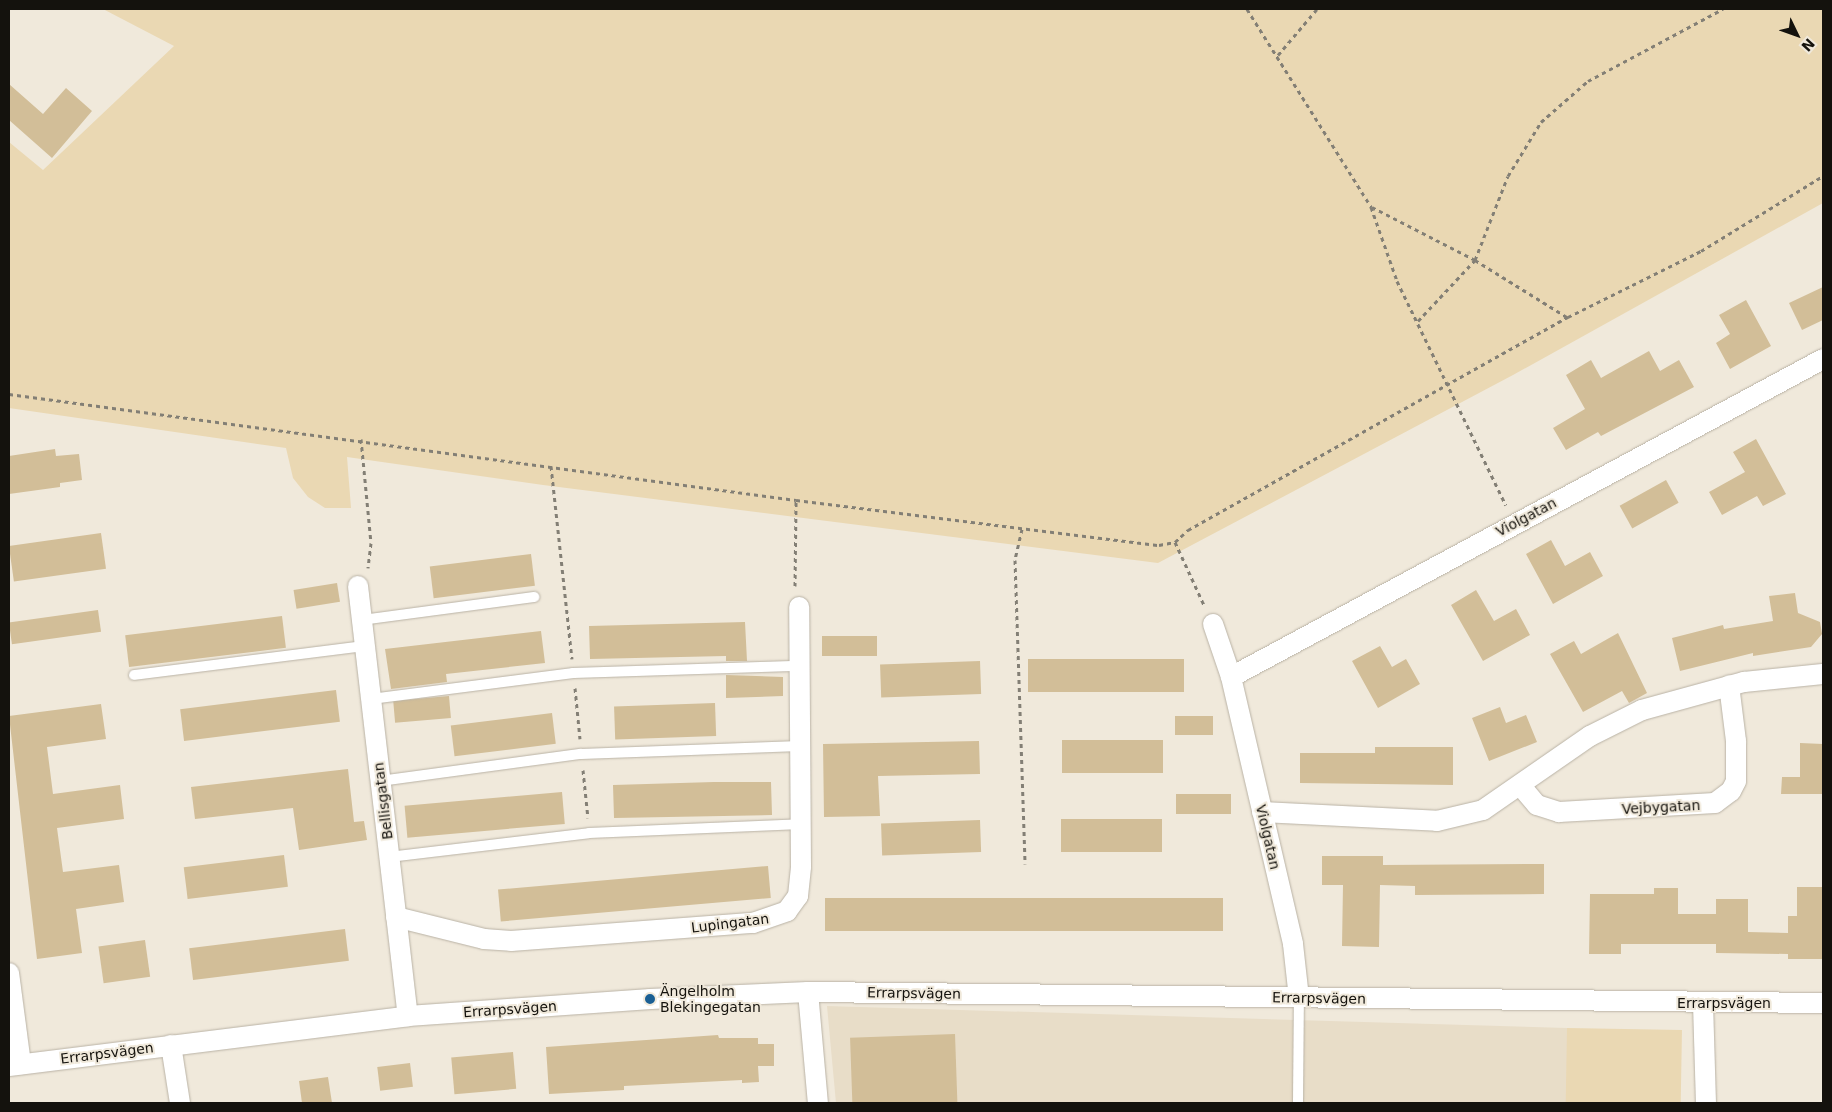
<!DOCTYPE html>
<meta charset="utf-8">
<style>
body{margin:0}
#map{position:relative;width:1832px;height:1112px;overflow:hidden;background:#f0e9db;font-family:"DejaVu Sans",sans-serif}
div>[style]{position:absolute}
.built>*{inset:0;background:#e8ddc8}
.green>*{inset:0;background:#ead8b3;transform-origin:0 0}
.building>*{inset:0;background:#d2be98;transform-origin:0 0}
.path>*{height:3px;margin-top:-1.5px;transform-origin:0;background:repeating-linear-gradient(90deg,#837f75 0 4px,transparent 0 8px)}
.roads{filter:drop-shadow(0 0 1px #b9b2a5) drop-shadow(0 0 1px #b9b2a5)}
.lane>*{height:10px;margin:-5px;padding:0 5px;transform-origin:5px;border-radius:5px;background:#fff}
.street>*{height:20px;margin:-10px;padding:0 10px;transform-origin:10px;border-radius:10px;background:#fff}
.dots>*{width:14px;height:14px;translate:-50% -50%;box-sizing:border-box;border:2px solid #f0e9db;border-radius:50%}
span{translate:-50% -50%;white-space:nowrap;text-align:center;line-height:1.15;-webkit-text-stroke:4px #f0e9db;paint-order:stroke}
.street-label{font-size:14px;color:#14120d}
.poi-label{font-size:14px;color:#14120d}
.left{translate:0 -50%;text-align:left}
.frame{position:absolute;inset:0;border:10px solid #14120d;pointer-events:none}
.north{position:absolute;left:1772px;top:10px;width:50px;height:50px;-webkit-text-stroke:4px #f0e9db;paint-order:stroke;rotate:132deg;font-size:14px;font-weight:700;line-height:20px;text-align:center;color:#14120d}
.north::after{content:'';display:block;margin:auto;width:18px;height:22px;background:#14120d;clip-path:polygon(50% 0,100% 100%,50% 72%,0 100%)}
</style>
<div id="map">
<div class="built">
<div style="clip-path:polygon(827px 1006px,1567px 1028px,1568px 1103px,836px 1103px)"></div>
</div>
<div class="green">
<div style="clip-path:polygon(103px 9px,1823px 9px,1823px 203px,1513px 375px,1158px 563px,543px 485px,347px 457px,351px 508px,325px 508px,308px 497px,293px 478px,286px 448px,9px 408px,9px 142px,43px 170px,174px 46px)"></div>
<div style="left:1567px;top:1028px;width:115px;height:75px;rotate:1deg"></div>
</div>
<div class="building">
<div style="clip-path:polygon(9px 84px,43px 114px,66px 88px,92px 111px,52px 158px,9px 120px)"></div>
<div style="clip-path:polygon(1823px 287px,1823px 320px,1802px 330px,1789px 303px)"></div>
<div style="clip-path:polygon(1746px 300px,1771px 346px,1730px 369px,1716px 343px,1730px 334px,1719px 315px)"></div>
<div style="clip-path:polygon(1649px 351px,1660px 371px,1679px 360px,1694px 387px,1601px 436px,1598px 432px,1566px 450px,1553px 428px,1585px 409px,1566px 375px,1591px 360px,1601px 378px)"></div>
<div style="clip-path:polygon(1756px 439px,1786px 494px,1763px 506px,1757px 496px,1722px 515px,1709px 492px,1745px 472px,1733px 452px)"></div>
<div style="clip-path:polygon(55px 449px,56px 456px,79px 454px,82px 480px,60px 483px,60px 487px,9px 494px,9px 456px)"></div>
<div style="left:1666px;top:480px;width:26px;height:53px;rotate:61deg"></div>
<div style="left:101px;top:533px;width:36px;height:93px;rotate:82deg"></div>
<div style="clip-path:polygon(1551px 540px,1565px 566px,1590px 552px,1603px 576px,1553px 604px,1526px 554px)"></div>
<div style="left:531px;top:554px;width:32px;height:102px;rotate:83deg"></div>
<div style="left:337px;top:583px;width:19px;height:44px;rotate:81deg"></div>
<div style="clip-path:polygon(1476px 590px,1494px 621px,1516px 609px,1530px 635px,1483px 661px,1451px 605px)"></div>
<div style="clip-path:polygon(1795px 593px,1798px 613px,1820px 622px,1822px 634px,1811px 647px,1753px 656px,1753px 653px,1680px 671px,1672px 638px,1723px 625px,1724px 629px,1773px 621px,1769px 596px)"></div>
<div style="left:98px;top:610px;width:22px;height:90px;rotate:82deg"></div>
<div style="left:282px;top:616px;width:32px;height:158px;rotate:83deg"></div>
<div style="clip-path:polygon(745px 622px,747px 661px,726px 661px,726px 656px,590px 659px,589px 626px)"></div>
<div style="clip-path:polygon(541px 631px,545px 663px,446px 674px,447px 682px,391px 689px,385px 649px)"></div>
<div style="clip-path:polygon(1618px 633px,1647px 693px,1629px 703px,1622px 691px,1583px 712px,1550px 654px,1574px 641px,1581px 654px)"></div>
<div style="left:877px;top:636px;width:20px;height:55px;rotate:90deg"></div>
<div style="clip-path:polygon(1380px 646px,1392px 667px,1406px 659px,1420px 684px,1378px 708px,1352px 661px)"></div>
<div style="left:1184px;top:659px;width:33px;height:156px;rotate:90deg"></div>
<div style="left:980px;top:661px;width:33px;height:100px;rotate:88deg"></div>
<div style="clip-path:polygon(726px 675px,783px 677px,783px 696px,726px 698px)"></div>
<div style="left:336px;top:690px;width:32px;height:157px;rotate:83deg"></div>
<div style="left:449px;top:696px;width:22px;height:56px;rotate:85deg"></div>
<div style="left:715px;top:703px;width:33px;height:101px;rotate:88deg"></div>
<div style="clip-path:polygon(101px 704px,106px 739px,47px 747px,53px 794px,120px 785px,124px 819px,57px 828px,63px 872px,119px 865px,124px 902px,76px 909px,82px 953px,37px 959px,9px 716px)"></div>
<div style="clip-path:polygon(1500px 707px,1506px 723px,1526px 715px,1537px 742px,1489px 761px,1472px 718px)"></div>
<div style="left:552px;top:713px;width:31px;height:102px;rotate:83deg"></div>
<div style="left:1175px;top:716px;width:38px;height:19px"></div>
<div style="left:1062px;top:740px;width:101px;height:33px"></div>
<div style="clip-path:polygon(979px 741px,980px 774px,878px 776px,880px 816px,824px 817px,823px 744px)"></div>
<div style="clip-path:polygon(1800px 743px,1823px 744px,1823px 794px,1781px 794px,1782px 777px,1800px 777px)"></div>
<div style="clip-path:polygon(1375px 747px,1453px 747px,1453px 785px,1300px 783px,1300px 753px,1375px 753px)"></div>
<div style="clip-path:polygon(348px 769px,354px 822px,364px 821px,367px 840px,299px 850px,293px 808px,195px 819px,191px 787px)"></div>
<div style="clip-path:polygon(714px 782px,771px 782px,772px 815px,614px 818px,613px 785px)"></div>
<div style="left:562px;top:792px;width:32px;height:158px;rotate:85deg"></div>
<div style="left:1176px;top:794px;width:55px;height:20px"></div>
<div style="left:1162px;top:819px;width:33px;height:101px;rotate:90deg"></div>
<div style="left:980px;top:820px;width:32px;height:99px;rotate:88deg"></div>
<div style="left:284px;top:855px;width:32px;height:101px;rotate:83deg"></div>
<div style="clip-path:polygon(1322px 856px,1383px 856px,1383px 865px,1544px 864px,1544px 894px,1415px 895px,1415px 886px,1380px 885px,1379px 947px,1342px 946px,1343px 885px,1322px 885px)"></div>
<div style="left:768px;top:866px;width:32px;height:271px;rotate:85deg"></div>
<div style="clip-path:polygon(1797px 887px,1823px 887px,1823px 959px,1788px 959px,1788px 954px,1716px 953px,1716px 944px,1621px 944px,1621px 954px,1589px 954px,1590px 894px,1654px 894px,1654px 888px,1678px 888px,1678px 914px,1716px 914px,1716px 899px,1748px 899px,1748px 932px,1788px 933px,1788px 916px,1797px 916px)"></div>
<div style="left:1223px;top:898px;width:33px;height:398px;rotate:90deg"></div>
<div style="left:345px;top:929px;width:32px;height:157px;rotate:83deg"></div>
<div style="left:145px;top:940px;width:37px;height:47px;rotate:82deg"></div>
<div style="left:955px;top:1034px;width:69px;height:105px;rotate:88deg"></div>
<div style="clip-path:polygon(718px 1035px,719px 1038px,758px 1038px,758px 1044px,774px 1044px,774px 1066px,758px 1066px,759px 1082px,742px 1083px,742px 1080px,624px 1086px,624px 1090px,549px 1094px,546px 1047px)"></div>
<div style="left:513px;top:1052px;width:37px;height:62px;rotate:85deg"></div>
<div style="left:410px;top:1063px;width:24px;height:33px;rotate:83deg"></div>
<div style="clip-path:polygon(328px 1077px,332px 1103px,302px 1103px,299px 1081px)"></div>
</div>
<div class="path">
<div style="left:1247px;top:9px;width:234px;rotate:57.9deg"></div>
<div style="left:1371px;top:207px;width:78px;rotate:70.6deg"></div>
<div style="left:1397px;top:281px;width:249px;rotate:64.1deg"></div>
<div style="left:1278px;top:55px;width:60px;rotate:-49.7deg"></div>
<div style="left:1372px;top:207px;width:116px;rotate:27.2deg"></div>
<div style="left:1475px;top:260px;width:108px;rotate:31.8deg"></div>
<div style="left:1418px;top:321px;width:83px;rotate:-46.9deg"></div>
<div style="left:1475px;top:260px;width:90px;rotate:-68.6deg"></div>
<div style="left:1508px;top:176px;width:63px;rotate:-58.6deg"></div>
<div style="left:1541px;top:122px;width:62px;rotate:-41.1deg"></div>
<div style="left:1588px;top:81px;width:153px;rotate:-28.1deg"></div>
<div style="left:9px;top:394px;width:794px;rotate:7.67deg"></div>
<div style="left:796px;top:500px;width:366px;rotate:7.1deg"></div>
<div style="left:1159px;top:545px;width:16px;rotate:-11deg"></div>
<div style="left:1175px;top:542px;width:18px;rotate:-43deg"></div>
<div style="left:1188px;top:530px;width:436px;rotate:-29.3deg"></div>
<div style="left:1568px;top:317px;width:148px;rotate:-26.4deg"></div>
<div style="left:1701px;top:251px;width:143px;rotate:-31.6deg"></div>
<div style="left:361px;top:439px;width:104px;rotate:84.5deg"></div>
<div style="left:371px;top:543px;width:25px;rotate:97deg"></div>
<div style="left:551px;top:466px;width:194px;rotate:83.8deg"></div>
<div style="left:1022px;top:529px;width:32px;rotate:103deg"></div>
<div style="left:1015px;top:560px;width:304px;rotate:88.1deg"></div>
<div style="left:1175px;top:542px;width:69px;rotate:65.3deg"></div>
<div style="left:795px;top:586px;width:86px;rotate:-89.3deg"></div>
<div style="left:575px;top:688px;width:51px;rotate:84.4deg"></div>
<div style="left:583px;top:770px;width:48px;rotate:84.1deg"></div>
</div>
<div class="roads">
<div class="lane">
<div style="left:362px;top:620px;width:174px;rotate:-7.6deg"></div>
<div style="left:134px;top:675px;width:233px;rotate:-7.2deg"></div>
<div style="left:371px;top:699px;width:204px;rotate:-7.3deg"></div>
<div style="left:573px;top:673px;width:227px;rotate:-1.8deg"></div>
<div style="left:380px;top:781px;width:203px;rotate:-7.7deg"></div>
<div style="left:581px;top:754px;width:219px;rotate:-2.1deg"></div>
<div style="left:389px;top:857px;width:201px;rotate:-6.8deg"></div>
<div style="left:589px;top:833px;width:212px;rotate:-2.4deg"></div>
<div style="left:1298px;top:1103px;width:105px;rotate:-89.5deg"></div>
</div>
<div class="street">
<div style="left:358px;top:586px;width:433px;rotate:83.4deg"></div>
<div style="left:1213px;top:624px;width:56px;rotate:71.2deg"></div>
<div style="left:1231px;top:677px;width:274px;rotate:76.9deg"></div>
<div style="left:1293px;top:944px;width:54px;rotate:83.7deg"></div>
<div style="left:1231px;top:677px;width:672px;rotate:-28.24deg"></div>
<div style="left:1520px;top:785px;width:26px;rotate:50deg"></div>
<div style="left:1537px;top:805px;width:23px;rotate:18deg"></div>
<div style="left:1559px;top:812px;width:156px;rotate:-3.3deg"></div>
<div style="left:1715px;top:803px;width:20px;rotate:-37deg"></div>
<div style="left:1731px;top:791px;width:11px;rotate:-63deg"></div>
<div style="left:1736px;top:781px;width:40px;rotate:-90deg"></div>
<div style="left:1736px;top:741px;width:56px;rotate:-97.1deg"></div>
<div style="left:1262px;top:812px;width:175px;rotate:2.9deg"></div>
<div style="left:1437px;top:821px;width:47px;rotate:-13.4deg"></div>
<div style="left:1483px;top:810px;width:130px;rotate:-34.7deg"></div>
<div style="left:1590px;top:736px;width:58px;rotate:-26.6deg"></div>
<div style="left:1642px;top:710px;width:106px;rotate:-15.4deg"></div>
<div style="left:1744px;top:682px;width:79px;rotate:-5.8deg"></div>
<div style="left:396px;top:917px;width:91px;rotate:14deg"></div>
<div style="left:484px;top:939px;width:27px;rotate:4deg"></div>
<div style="left:511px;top:941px;width:243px;rotate:-4.3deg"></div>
<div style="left:753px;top:923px;width:36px;rotate:-19deg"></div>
<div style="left:787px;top:911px;width:19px;rotate:-54deg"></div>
<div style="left:798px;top:896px;width:30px;rotate:-84deg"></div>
<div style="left:801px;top:866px;width:259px;rotate:-90.4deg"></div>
<div style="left:9px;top:973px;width:92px;rotate:82.5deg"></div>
<div style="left:808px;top:992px;width:111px;rotate:84.9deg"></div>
<div style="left:1703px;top:1003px;width:100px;rotate:88.3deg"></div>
<div style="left:171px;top:1045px;width:59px;rotate:81.2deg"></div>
<div style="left:9px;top:1066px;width:402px;rotate:-7.1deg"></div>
<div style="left:408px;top:1016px;width:243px;rotate:-4deg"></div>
<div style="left:650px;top:999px;width:158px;rotate:-2.5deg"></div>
<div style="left:808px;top:992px;width:1015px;rotate:0.62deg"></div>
</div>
</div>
<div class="dots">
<div style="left:650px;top:999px;background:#1a5f94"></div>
</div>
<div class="street-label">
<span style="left:1526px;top:517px;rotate:-28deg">Violgatan</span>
<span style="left:383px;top:801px;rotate:-97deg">Bellisgatan</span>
<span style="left:1661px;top:807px;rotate:-3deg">Vejbygatan</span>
<span style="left:1268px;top:837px;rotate:77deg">Violgatan</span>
<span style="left:730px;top:923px;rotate:-7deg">Lupingatan</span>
<span style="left:914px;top:993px;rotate:1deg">Errarpsvägen</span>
<span style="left:1319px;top:998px;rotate:1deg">Errarpsvägen</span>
<span style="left:1724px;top:1003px">Errarpsvägen</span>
<span style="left:510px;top:1009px;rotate:-4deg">Errarpsvägen</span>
<span style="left:107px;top:1053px;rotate:-7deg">Errarpsvägen</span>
</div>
<div class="poi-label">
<span class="left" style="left:660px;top:999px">Ängelholm<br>Blekingegatan</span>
</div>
<div class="frame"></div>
<div class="north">N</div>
</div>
